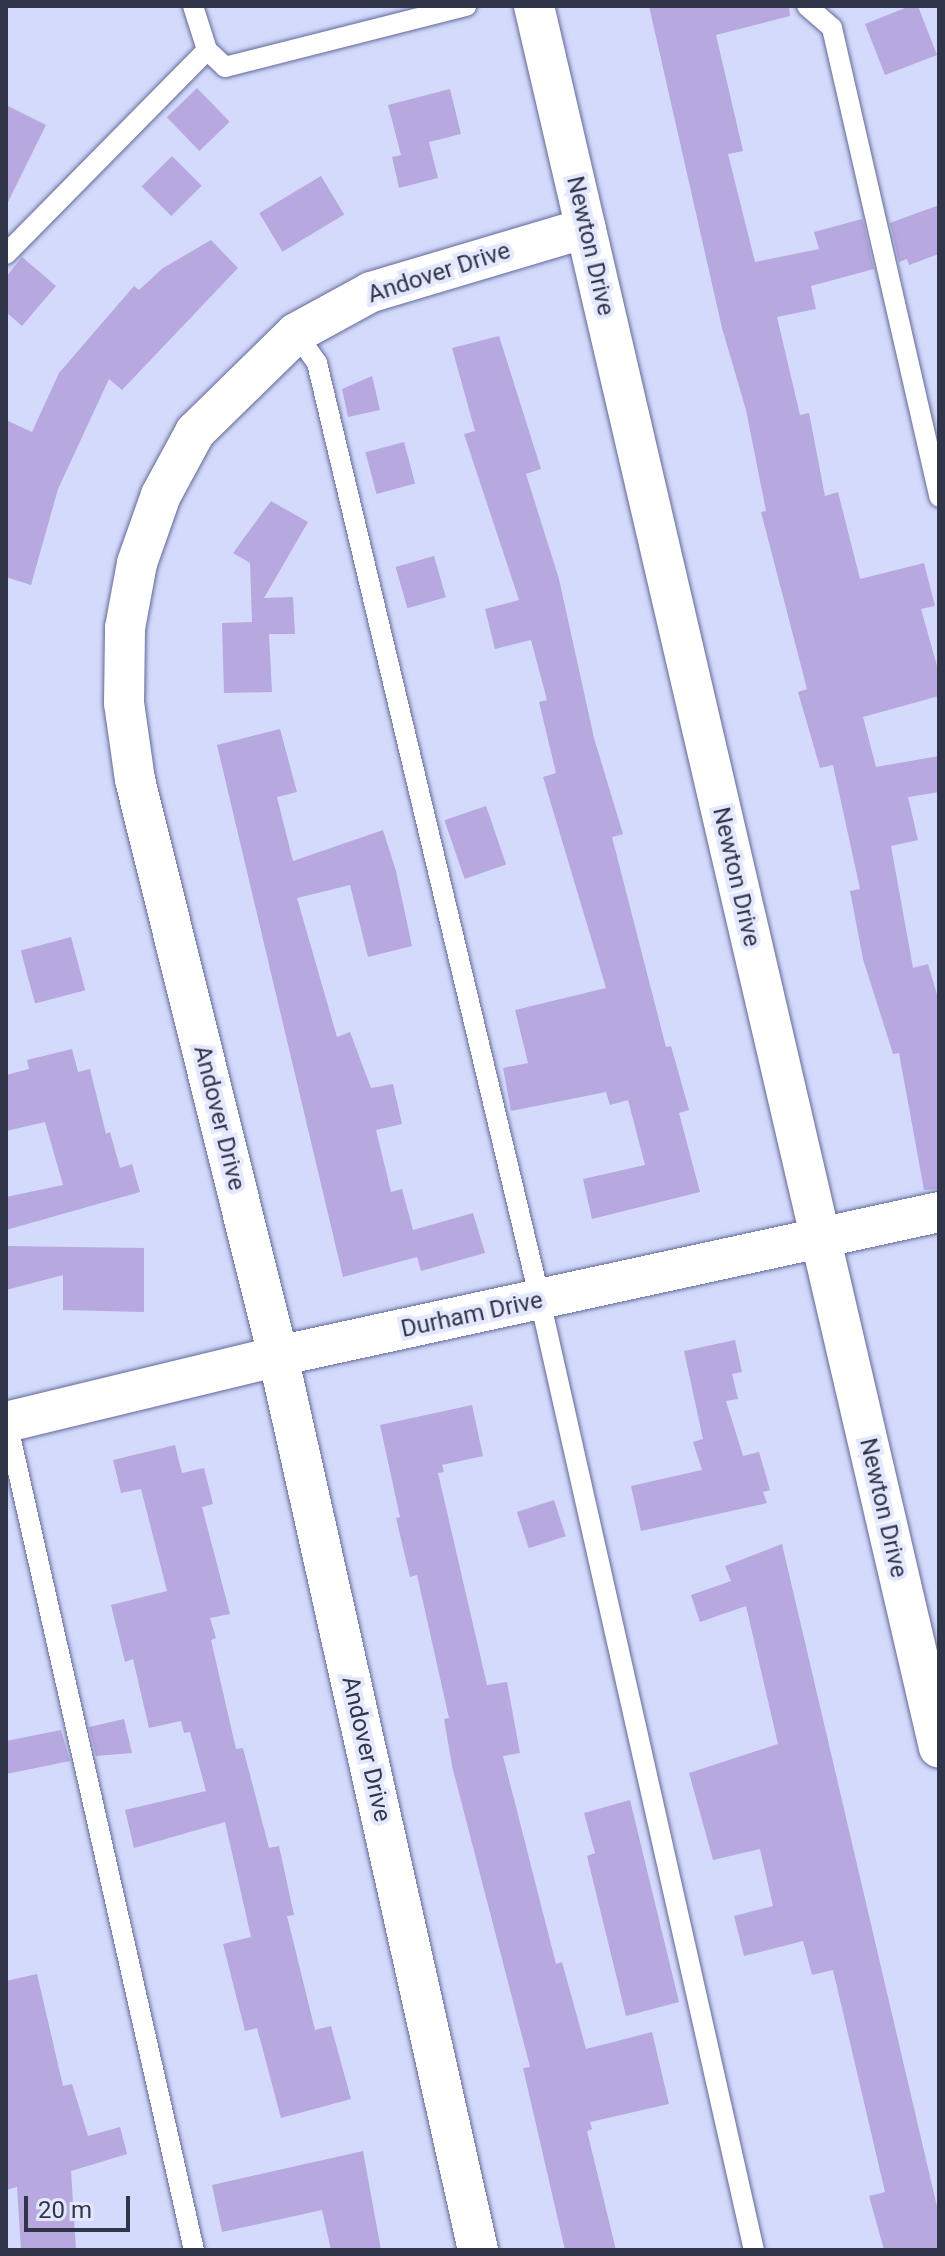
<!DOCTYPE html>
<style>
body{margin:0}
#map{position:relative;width:945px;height:2256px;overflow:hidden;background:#d3dafb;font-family:Roboto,sans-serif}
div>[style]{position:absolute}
.building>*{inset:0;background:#b7a9df;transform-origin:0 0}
.roads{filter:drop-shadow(0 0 2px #62699a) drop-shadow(0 0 2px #62699a)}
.lane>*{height:20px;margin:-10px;padding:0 10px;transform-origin:10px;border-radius:10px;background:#fff}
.street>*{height:40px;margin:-20px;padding:0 20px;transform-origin:20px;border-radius:20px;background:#fff}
span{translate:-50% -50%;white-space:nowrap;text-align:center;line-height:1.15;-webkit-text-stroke:8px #e3e8fe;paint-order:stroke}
.street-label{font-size:24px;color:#31354a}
.frame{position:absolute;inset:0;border:8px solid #31354a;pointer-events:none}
.scale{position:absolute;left:24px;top:2196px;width:106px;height:36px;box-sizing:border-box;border:4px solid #31354a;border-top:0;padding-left:10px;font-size:24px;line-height:28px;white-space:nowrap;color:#31354a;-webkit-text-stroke:6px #e3e8fe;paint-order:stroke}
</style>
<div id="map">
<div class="building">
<div style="clip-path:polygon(649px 6px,789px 6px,790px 16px,716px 35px,743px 151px,728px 154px,755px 262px,819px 249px,814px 232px,862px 219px,864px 225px,874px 269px,811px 286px,816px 309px,777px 317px,800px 415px,809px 413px,825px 496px,838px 492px,860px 579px,924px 563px,935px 606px,921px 609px,939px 673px,939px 696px,863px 717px,876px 767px,939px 756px,939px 792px,908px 797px,918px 840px,891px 846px,913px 968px,928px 964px,939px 1001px,939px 1189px,924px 1190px,899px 1053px,893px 1054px,863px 959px,850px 891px,860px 889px,833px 765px,820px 768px,798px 692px,807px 689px,761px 512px,766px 511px,746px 410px,722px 328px)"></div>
<div style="clip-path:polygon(910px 6px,918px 6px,937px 55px,885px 75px,865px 24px)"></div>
<div style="left:197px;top:88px;width:47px;height:42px;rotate:46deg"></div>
<div style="clip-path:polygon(450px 89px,461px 134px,429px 142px,438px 178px,399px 188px,392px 157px,401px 155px,388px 105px)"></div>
<div style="clip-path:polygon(6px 105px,46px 125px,6px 206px)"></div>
<div style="left:172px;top:156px;width:42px;height:43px;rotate:45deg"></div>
<div style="left:321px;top:176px;width:45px;height:72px;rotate:59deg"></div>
<div style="clip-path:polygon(939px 205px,939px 254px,909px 265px,907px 259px,899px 262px,890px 223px)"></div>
<div style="clip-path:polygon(211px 240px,238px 268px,122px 390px,109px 379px,58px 489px,31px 585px,6px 577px,6px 420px,32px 432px,59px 373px,134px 286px,139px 290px,163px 268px)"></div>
<div style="clip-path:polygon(22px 257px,56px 286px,22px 326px,6px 312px,6px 277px)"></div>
<div style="clip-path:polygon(499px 336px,541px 469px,526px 474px,559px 579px,594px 738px,623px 834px,612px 837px,666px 1047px,671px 1046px,689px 1110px,679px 1113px,700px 1192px,592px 1219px,583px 1179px,645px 1165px,628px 1100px,610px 1105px,606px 1092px,511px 1111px,503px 1068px,528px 1063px,515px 1010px,606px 988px,543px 777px,556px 773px,539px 702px,547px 700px,531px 640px,495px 649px,485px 609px,519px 600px,464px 434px,475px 431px,452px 348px)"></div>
<div style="clip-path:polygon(372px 376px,380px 410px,348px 417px,342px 389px)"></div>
<div style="left:404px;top:442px;width:43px;height:40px;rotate:75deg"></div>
<div style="clip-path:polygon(271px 501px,308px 522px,264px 598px,293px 597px,295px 634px,269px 634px,272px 692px,224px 693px,222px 623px,252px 622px,250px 563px,233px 553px)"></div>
<div style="left:434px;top:556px;width:43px;height:40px;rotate:74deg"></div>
<div style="clip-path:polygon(280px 729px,297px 792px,277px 797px,293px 861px,383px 830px,396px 871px,412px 946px,368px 957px,350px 885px,297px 898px,337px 1037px,350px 1032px,371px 1088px,393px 1084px,402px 1124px,376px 1130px,391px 1192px,402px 1189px,413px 1230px,473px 1213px,485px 1253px,421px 1271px,417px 1257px,343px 1277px,217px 745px)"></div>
<div style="left:486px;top:806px;width:62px;height:44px;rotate:71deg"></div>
<div style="left:71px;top:937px;width:55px;height:52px;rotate:75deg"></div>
<div style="clip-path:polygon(72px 1049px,78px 1072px,90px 1069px,106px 1134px,110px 1132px,120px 1168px,132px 1164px,140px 1192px,6px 1230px,6px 1197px,63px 1185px,45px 1122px,6px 1131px,6px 1075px,29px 1069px,27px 1060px)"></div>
<div style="clip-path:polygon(6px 1246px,144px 1248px,144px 1312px,63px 1310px,63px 1275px,6px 1290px)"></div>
<div style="clip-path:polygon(735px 1340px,742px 1372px,732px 1374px,738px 1399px,726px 1401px,743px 1456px,759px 1452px,770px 1490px,763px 1492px,767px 1503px,641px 1531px,631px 1486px,702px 1470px,693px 1442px,703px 1439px,684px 1351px)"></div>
<div style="clip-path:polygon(472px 1405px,483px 1456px,442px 1465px,444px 1472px,438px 1473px,487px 1685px,507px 1682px,520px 1753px,503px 1756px,556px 1964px,562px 1962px,586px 2049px,652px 2032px,669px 2104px,590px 2122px,592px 2129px,587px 2131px,616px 2250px,565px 2250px,523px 2068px,530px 2067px,452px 1766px,444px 1719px,449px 1718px,417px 1575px,410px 1577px,396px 1518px,400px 1517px,380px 1425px)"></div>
<div style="clip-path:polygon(175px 1445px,182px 1473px,204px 1468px,213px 1504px,202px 1507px,230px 1614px,210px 1618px,216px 1638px,211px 1640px,236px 1749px,243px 1748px,269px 1848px,279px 1846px,294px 1915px,287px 1916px,315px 2030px,331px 2026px,351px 2099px,281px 2118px,257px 2028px,245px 2031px,223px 1944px,251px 1937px,225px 1822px,134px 1848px,125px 1810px,206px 1791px,190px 1732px,184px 1733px,181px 1721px,149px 1728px,133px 1659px,125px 1662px,111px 1605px,167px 1591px,141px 1489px,121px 1493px,113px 1460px)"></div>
<div style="left:554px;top:1500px;width:38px;height:39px;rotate:72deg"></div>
<div style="clip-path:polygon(782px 1544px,939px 2215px,939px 2250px,884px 2250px,869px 2196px,885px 2192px,833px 1970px,812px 1975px,803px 1941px,744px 1956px,734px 1916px,773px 1906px,760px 1849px,713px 1860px,689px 1773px,778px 1744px,746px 1606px,700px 1622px,691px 1595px,731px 1581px,725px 1566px)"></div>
<div style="clip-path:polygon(124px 1719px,132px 1753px,96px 1756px,89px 1727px)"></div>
<div style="clip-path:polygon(61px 1730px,70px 1761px,6px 1774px,6px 1741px)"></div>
<div style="clip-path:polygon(630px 1800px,679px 2002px,626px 2016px,587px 1856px,595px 1853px,584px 1813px)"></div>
<div style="clip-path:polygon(37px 1974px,63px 2086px,72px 2084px,88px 2136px,120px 2127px,127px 2154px,71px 2171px,76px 2250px,21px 2250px,17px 2187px,6px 2190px,6px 1981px)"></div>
<div style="clip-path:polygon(363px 2151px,381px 2250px,331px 2250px,322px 2210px,222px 2232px,212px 2185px)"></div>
</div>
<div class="roads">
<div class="lane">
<div style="left:193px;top:6px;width:46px;rotate:72.3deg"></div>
<div style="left:207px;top:50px;width:25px;rotate:43deg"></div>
<div style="left:225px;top:67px;width:249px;rotate:-14.2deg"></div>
<div style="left:807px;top:6px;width:33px;rotate:41deg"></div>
<div style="left:832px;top:28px;width:481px;rotate:77.1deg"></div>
<div style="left:6px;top:254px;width:286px;rotate:-45.4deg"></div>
<div style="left:296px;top:333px;width:37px;rotate:55deg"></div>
<div style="left:317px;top:363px;width:963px;rotate:76.61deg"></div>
<div style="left:540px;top:1300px;width:974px;rotate:77.31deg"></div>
<div style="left:6px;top:1418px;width:853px;rotate:77.27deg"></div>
</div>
<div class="street">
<div style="left:534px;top:6px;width:1788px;rotate:76.91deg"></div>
<div style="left:6px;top:1422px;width:280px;rotate:-13.6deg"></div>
<div style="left:278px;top:1356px;width:677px;rotate:-12.29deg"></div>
<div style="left:478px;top:2250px;width:916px;rotate:-102.61deg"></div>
<div style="left:278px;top:1356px;width:593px;rotate:-103.94deg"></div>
<div style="left:135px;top:780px;width:78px;rotate:-98.1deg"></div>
<div style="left:124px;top:703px;width:75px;rotate:-89.2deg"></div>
<div style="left:125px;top:628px;width:66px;rotate:-79.5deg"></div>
<div style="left:137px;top:563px;width:72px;rotate:-70.6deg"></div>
<div style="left:161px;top:495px;width:72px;rotate:-61.6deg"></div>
<div style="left:195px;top:432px;width:141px;rotate:-44.4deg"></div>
<div style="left:296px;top:333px;width:85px;rotate:-28.7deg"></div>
<div style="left:371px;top:292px;width:224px;rotate:-16.6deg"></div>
</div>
</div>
<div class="street-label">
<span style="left:590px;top:246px;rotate:77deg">Newton Drive</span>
<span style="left:439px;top:273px;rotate:-18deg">Andover Drive</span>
<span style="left:736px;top:877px;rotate:77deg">Newton Drive</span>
<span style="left:219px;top:1118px;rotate:76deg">Andover Drive</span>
<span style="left:472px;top:1315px;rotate:-12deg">Durham Drive</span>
<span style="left:883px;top:1508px;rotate:77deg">Newton Drive</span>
<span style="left:366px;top:1749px;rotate:77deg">Andover Drive</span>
</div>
<div class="frame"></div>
<div class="scale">20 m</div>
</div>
